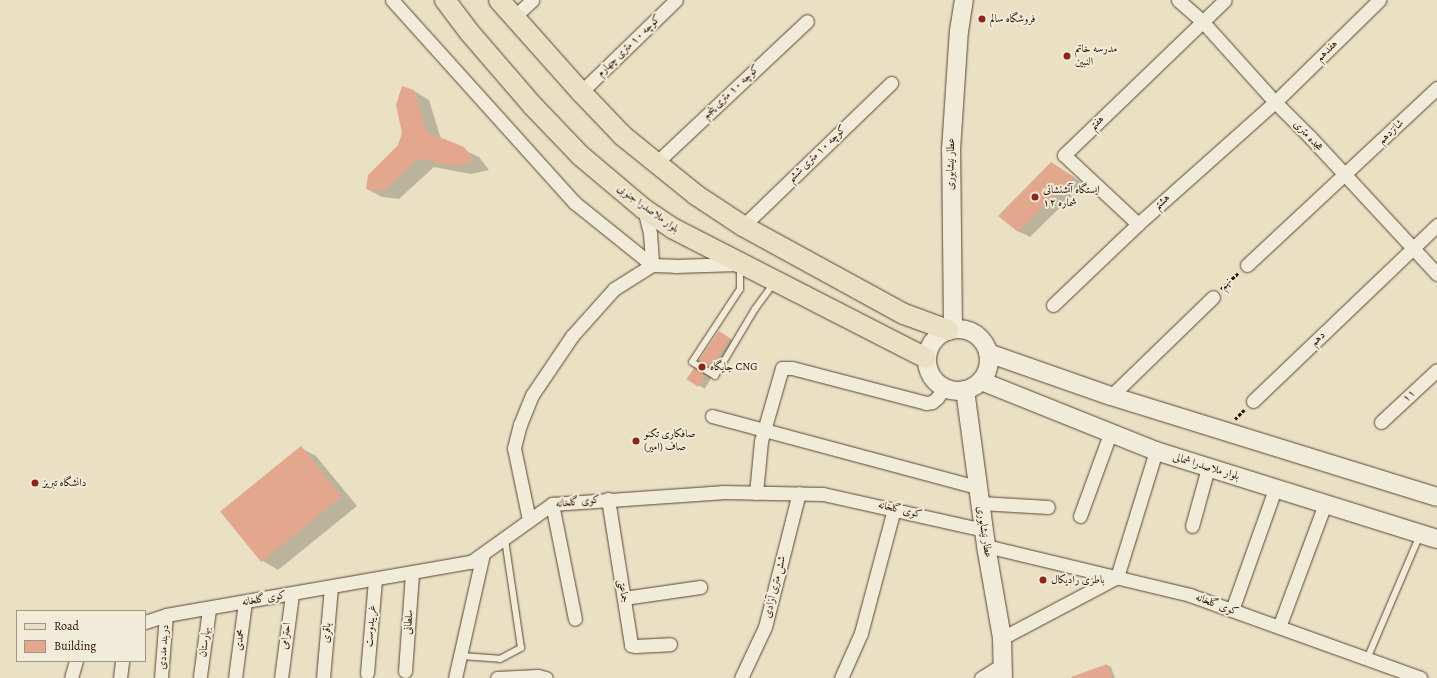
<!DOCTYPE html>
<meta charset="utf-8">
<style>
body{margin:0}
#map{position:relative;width:1437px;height:678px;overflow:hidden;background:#eae1c5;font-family:Alegreya,Amiri,serif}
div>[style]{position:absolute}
.shadow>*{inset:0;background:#0003;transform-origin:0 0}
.building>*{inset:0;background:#e3a78e;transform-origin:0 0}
.path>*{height:2.5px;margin-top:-1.25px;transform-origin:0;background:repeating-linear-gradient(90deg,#2d1000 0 3px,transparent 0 5px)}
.roads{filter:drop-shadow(0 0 1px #5c4431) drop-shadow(0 0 1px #5c4431)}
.lane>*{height:6px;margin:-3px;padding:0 3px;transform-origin:3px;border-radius:3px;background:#f1ecd9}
.street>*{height:13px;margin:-6.5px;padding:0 6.5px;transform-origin:6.5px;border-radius:6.5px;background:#f1ecd9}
.secondary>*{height:18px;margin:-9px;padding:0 9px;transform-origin:9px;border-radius:9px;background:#f1ecd9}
.secondary>.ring{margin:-9px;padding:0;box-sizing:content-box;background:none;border:18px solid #f1ecd9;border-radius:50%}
.primary>*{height:20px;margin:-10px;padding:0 10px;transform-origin:10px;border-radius:10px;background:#eae1c5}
.dots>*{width:11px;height:11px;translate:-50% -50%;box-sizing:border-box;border:2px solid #f1ecd9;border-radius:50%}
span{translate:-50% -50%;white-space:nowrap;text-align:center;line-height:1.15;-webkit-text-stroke:4px #f1ecd9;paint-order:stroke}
.poi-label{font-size:11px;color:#2d1000}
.left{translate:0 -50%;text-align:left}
.street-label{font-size:11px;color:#2d1000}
.legend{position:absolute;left:16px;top:610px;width:130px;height:52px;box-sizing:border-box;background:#f1ecd9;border:1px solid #a39482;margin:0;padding:5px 7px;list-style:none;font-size:12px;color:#2d1000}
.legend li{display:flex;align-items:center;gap:8px;height:20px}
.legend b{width:20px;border:1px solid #a39482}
</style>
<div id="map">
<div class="shadow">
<div style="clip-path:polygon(414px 91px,429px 100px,441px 139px,479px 157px,489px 170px,471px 174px,434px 167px,399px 199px,382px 197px,367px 189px,399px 146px)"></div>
<div style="clip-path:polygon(1062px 170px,1084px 184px,1030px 237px,1018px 231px)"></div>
<div style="left:719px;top:332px;width:17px;height:56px;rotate:31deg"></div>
<div style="clip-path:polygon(301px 448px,316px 456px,357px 506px,278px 570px,263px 561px)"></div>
<div style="clip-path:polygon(1107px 665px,1111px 667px,1115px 678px,1073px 678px)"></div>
</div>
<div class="building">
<div style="clip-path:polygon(402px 86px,414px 90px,427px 132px,464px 147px,475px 161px,455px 166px,418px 159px,384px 191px,366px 189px,368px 175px,398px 145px,402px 133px,396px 105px)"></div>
<div style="clip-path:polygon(1051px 162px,1074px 177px,1018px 232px,998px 216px)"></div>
<div style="left:719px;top:331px;width:14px;height:58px;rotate:34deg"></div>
<div style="left:301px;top:446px;width:65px;height:104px;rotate:51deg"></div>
<div style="clip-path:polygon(1107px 664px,1112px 678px,1071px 678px,1071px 677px)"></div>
</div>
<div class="path">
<div style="left:1221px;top:289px;width:23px;rotate:-43deg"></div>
<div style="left:1235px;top:419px;width:13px;rotate:-45deg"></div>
</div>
<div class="roads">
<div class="lane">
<div style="left:740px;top:267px;width:22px;rotate:90deg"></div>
<div style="left:740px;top:289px;width:87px;rotate:123.3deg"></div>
<div style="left:692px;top:362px;width:27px;rotate:31deg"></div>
<div style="left:715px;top:376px;width:78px;rotate:-59.2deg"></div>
<div style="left:755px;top:309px;width:31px;rotate:-54deg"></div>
<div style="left:461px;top:656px;width:39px;rotate:4deg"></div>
<div style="left:500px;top:659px;width:24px;rotate:-28deg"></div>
<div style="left:521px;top:648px;width:110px;rotate:-98.4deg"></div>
<div style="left:1367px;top:659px;width:135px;rotate:-66.9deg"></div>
</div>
<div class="street">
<div style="left:392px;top:0;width:273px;rotate:48deg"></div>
<div style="left:575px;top:203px;width:99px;rotate:38.8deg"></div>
<div style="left:652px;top:265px;width:45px;rotate:147.7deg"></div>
<div style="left:614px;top:289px;width:63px;rotate:131.8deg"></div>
<div style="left:572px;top:336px;width:71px;rotate:124.1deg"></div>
<div style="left:532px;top:395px;width:31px;rotate:112deg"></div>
<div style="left:520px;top:424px;width:25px;rotate:104deg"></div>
<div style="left:514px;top:448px;width:74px;rotate:78.2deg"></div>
<div style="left:1178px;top:0;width:32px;rotate:41deg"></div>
<div style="left:1202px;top:21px;width:109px;rotate:48deg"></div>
<div style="left:1275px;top:102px;width:49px;rotate:45deg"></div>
<div style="left:1310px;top:137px;width:187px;rotate:47.2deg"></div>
<div style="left:514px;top:17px;width:25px;rotate:-43deg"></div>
<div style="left:581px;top:92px;width:132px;rotate:-44.1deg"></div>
<div style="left:656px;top:163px;width:207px;rotate:-43.2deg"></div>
<div style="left:644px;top:209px;width:25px;rotate:76deg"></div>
<div style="left:650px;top:233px;width:32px;rotate:86deg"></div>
<div style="left:652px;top:265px;width:23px;rotate:2deg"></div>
<div style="left:675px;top:266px;width:63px;rotate:-1.8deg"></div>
<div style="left:1138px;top:224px;width:101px;rotate:-137deg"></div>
<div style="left:1064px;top:155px;width:223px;rotate:-43.9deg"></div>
<div style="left:743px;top:226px;width:206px;rotate:-44deg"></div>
<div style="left:1247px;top:265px;width:260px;rotate:-43deg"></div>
<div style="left:1053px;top:305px;width:117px;rotate:-43.6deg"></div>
<div style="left:1138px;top:224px;width:183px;rotate:-41.7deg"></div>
<div style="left:1275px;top:102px;width:146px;rotate:-44.4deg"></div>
<div style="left:1111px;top:396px;width:142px;rotate:-44.1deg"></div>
<div style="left:1253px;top:401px;width:255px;rotate:-43.7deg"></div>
<div style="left:712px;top:416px;width:274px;rotate:15deg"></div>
<div style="left:1381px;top:422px;width:76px;rotate:-42.9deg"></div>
<div style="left:756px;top:493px;width:52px;rotate:-84.5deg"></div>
<div style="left:761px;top:441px;width:76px;rotate:-74deg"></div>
<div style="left:782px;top:368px;width:10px"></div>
<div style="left:792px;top:368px;width:138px;rotate:14.6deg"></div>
<div style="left:926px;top:403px;width:6px;rotate:-9deg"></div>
<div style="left:932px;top:402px;width:6px;rotate:-39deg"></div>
<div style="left:937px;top:398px;width:12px;rotate:-55deg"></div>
<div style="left:608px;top:499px;width:148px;rotate:81deg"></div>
<div style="left:631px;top:645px;width:4px;rotate:14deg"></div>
<div style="left:635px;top:646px;width:35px;rotate:-3deg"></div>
<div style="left:980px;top:503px;width:68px;rotate:3.4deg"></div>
<div style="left:552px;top:504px;width:117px;rotate:78.7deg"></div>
<div style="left:1080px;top:516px;width:87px;rotate:-69.9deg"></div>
<div style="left:1192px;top:526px;width:60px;rotate:-74.6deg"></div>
<div style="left:986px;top:546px;width:210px;rotate:13.5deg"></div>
<div style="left:1190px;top:595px;width:245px;rotate:19.8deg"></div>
<div style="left:624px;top:598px;width:77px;rotate:-8.2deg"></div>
<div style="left:1232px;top:610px;width:128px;rotate:-70.4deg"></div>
<div style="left:145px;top:622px;width:22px;rotate:-18deg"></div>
<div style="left:166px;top:615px;width:310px;rotate:-9.9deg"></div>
<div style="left:471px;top:562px;width:100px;rotate:-35.6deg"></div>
<div style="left:552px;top:504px;width:170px;rotate:-4deg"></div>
<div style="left:722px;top:492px;width:101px;rotate:1.1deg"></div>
<div style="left:823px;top:494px;width:165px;rotate:12.6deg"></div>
<div style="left:1279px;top:627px;width:131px;rotate:-69.5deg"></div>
<div style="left:1002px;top:638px;width:130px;rotate:-27.9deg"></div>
<div style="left:1117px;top:577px;width:132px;rotate:-72.8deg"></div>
<div style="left:405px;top:671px;width:98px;rotate:-85.9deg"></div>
<div style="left:367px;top:673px;width:94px;rotate:-85.1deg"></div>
<div style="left:200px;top:676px;width:68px;rotate:-82.3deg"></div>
<div style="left:71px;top:678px;width:18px;rotate:-74deg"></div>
<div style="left:120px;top:678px;width:17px;rotate:-83deg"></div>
<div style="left:161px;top:678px;width:63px;rotate:-85.5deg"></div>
<div style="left:235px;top:678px;width:77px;rotate:-82.5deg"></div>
<div style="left:281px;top:678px;width:85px;rotate:-82.5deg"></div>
<div style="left:323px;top:678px;width:91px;rotate:-85deg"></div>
<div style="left:455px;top:678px;width:127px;rotate:-77.3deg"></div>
<div style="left:497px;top:678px;width:41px;rotate:-2.8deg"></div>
<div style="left:538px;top:676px;width:8px;rotate:14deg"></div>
<div style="left:741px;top:678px;width:56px;rotate:-64.8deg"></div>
<div style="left:765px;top:627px;width:138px;rotate:-75.8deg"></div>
<div style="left:841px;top:678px;width:49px;rotate:-66deg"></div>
<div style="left:861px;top:633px;width:128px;rotate:-75.1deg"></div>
<div style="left:981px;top:678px;width:26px;rotate:-32deg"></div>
</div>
<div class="secondary">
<div class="ring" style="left:927px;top:329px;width:44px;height:44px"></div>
<div style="left:953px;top:329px;width:179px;rotate:-90.6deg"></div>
<div style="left:951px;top:150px;width:119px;rotate:-86.2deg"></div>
<div style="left:959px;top:31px;width:31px;rotate:-81deg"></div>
<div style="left:988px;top:353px;width:130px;rotate:19.3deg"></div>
<div style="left:1111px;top:396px;width:341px;rotate:17.2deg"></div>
<div style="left:981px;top:381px;width:188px;rotate:21.8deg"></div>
<div style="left:1156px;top:451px;width:294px;rotate:17.4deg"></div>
<div style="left:965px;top:390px;width:157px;rotate:82.3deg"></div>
<div style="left:986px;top:546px;width:93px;rotate:80.1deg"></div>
<div style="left:1002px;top:638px;width:40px;rotate:88.6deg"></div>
</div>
<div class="primary">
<div style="left:445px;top:0;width:41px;rotate:52.9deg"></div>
<div style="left:470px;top:33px;width:96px;rotate:49.2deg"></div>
<div style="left:533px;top:106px;width:69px;rotate:46.2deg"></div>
<div style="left:581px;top:156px;width:82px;rotate:40.1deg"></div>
<div style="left:644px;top:209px;width:34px;rotate:34deg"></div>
<div style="left:672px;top:228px;width:285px;rotate:27.1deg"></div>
<div style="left:499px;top:0;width:123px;rotate:48.3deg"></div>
<div style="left:581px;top:92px;width:61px;rotate:46.3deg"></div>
<div style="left:623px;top:136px;width:94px;rotate:38.9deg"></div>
<div style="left:696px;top:195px;width:56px;rotate:33.4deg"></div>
<div style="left:743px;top:226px;width:183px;rotate:28.7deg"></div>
<div style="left:904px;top:314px;width:47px;rotate:20deg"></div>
</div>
</div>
<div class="dots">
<div style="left:982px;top:19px;background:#8f2418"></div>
<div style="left:1067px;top:56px;background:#8f2418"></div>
<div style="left:1035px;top:197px;background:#8f2418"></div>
<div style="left:702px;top:367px;background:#8f2418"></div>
<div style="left:636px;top:441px;background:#8f2418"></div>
<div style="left:35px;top:483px;background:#8f2418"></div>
<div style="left:1043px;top:580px;background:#8f2418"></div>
</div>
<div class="poi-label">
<span class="left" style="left:990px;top:19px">فروشگاه سالم</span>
<span class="left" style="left:1075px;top:56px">مدرسه خاتم<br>النبین</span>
<span class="left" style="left:1043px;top:197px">ایستگاه آتشنشانی<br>شماره ۱۲</span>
<span class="left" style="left:710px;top:367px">جایگاه CNG</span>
<span class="left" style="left:644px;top:441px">صافکاری تکنو<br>صاف (امیر)</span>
<span class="left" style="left:43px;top:483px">دانشگاه تبریز</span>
<span class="left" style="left:1051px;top:580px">باطری رادیکال</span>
</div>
<div class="street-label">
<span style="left:629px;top:46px;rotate:-44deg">کوچه ۱۰ متری چهارم</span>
<span style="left:1327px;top:51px;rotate:-44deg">هفدهم</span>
<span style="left:731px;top:92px;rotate:-43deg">کوچه ۱۰ متری پنجم</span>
<span style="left:1097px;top:123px;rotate:-44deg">هفتم</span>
<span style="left:1391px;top:132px;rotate:-43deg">شانزدهم</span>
<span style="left:1308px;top:136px;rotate:47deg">هجده متری</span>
<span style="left:817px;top:154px;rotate:-44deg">کوچه ۱۰ متری ششم</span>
<span style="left:951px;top:164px;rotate:-89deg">عطار نیشابوری</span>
<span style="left:1162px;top:202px;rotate:-42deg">هشتم</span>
<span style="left:648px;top:209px;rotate:36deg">بلوار ملاصدرا جنوبی</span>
<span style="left:1226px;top:284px;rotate:-44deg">نهم</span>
<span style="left:1318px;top:339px;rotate:-44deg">دهم</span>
<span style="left:1409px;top:396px;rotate:-43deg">۱۱</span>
<span style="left:1206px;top:467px;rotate:17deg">بلوار ملاصدرا شمالی</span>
<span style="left:578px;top:502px;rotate:-6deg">کوی گلخانه</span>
<span style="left:900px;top:510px;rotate:13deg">کوی گلخانه</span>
<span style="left:984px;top:532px;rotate:81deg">عطار نیشابوری</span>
<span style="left:775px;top:587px;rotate:-76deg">شش متری آزادی</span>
<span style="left:623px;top:591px;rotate:81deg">جماعتی</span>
<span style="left:264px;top:599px;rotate:-10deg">کوی گلخانه</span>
<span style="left:1217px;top:605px;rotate:20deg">کوی گلخانه</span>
<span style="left:409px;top:622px;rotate:-86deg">سلطانی</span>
<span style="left:371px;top:626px;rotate:-85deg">غریبدوست</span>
<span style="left:327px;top:633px;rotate:-85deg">باقری</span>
<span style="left:286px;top:636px;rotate:-83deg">احترامی</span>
<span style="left:240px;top:640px;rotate:-82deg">محمدی</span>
<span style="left:205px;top:642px;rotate:-83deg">بهارستان</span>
<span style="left:164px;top:647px;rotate:-86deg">دربند مددی</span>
</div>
<ul class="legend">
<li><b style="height:5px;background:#eae1c5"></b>Road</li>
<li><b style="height:11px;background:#e3a78e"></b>Building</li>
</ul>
</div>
